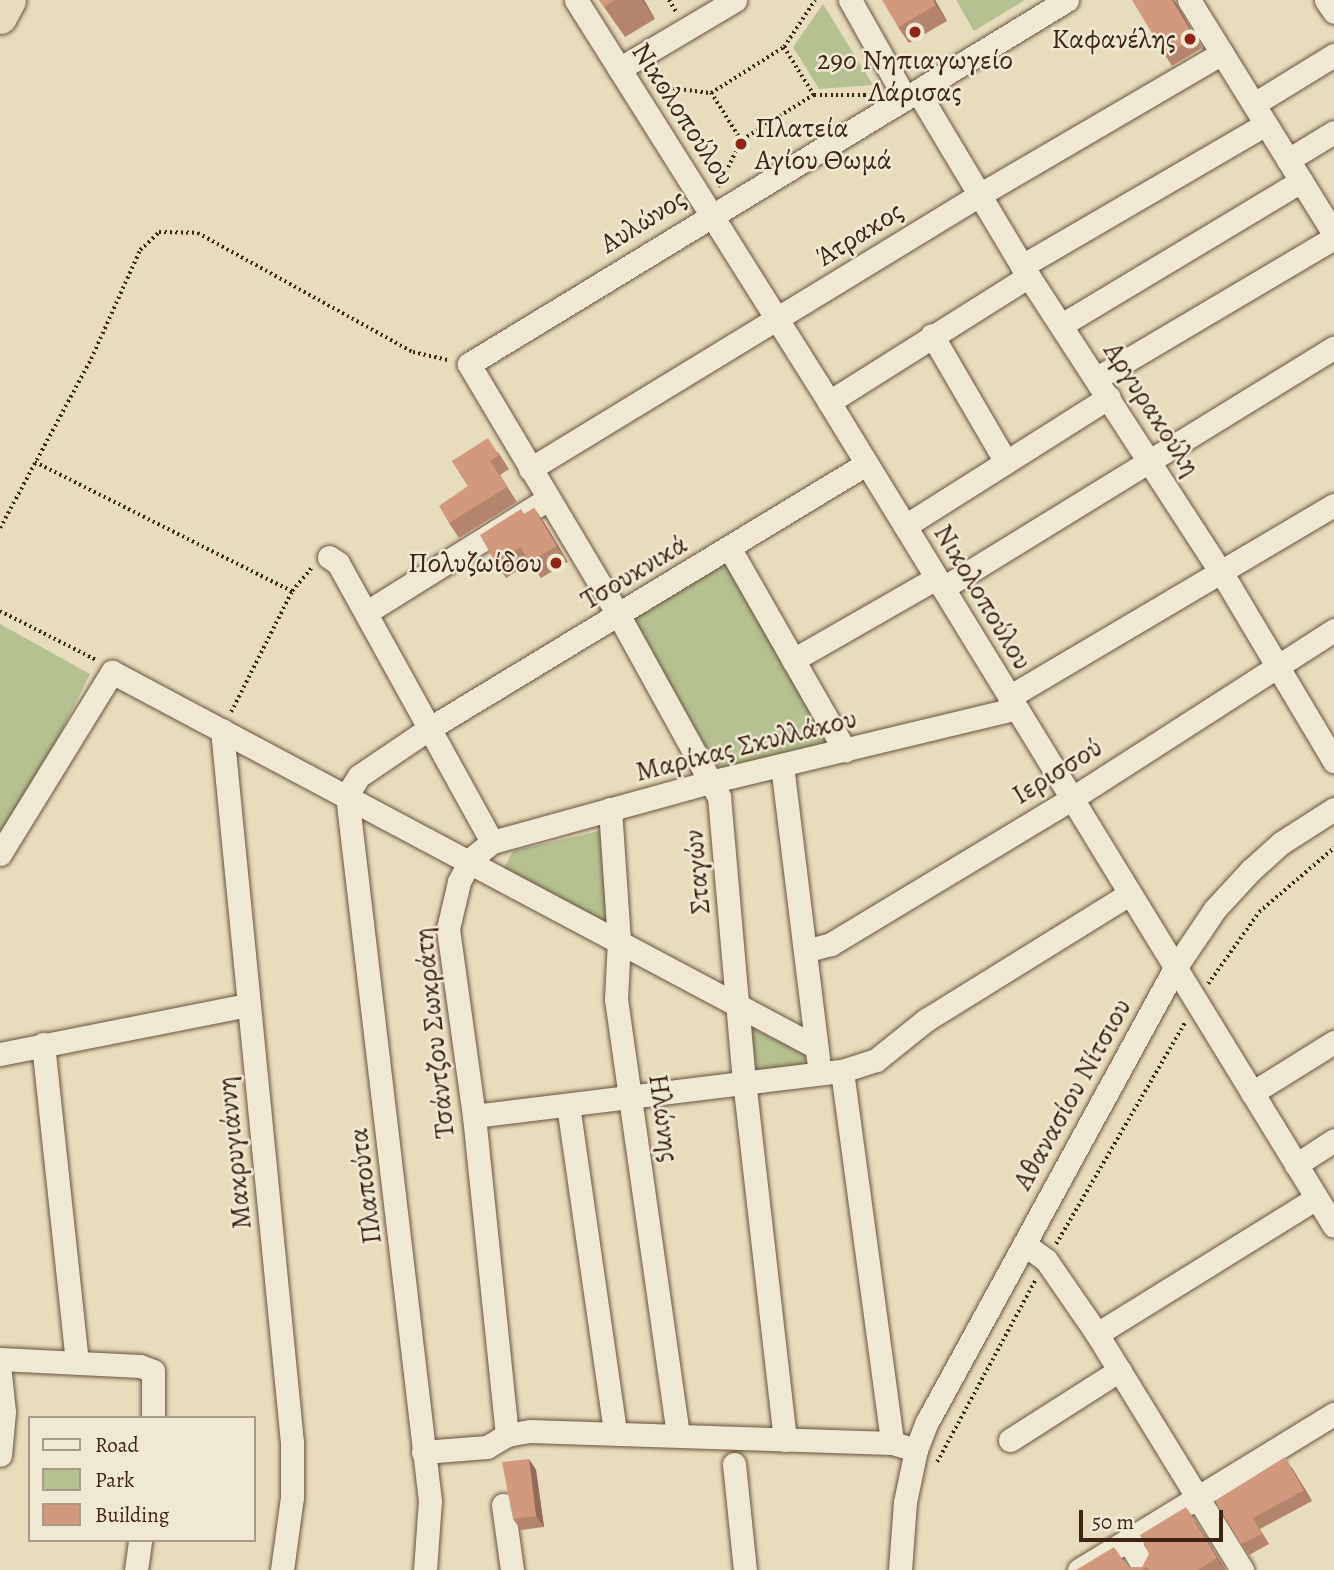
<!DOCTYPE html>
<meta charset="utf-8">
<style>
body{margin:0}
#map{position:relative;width:1334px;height:1570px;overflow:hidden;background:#e7ddbc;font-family:Alegreya,serif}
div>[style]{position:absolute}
.green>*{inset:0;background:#b6c191}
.path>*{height:3.5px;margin-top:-1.75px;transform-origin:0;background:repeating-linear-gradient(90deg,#3f2415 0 2px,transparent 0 5.5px)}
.roads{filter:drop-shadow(0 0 2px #69523f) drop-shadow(0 0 2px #69523f)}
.minor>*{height:23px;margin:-11.5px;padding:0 11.5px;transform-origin:11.5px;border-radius:11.5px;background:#efe9d3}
.highway>*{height:33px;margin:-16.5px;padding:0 16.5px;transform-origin:16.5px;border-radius:16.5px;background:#e7ddbc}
.wall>*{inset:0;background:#b5846c}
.shaded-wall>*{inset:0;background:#936b58}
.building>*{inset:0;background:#d2997e}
.dots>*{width:19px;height:19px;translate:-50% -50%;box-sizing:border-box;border:4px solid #efe9d3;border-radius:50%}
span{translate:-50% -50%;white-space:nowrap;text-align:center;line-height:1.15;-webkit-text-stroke:5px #efe9d3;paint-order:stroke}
.poi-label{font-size:28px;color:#3f2415}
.right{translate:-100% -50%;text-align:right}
.left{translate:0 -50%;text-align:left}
.street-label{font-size:28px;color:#3f2415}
.legend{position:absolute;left:28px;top:1416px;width:228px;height:126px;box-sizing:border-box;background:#efe9d3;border:2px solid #a99a87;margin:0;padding:9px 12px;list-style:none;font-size:21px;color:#3f2415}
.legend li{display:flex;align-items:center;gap:14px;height:35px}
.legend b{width:35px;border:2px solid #a99a87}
.scale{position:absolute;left:1079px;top:1510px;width:144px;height:32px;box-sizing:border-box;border:4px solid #3f2415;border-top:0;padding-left:9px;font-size:21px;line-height:24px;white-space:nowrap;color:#3f2415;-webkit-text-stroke:5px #efe9d3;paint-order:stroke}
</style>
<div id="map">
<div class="green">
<div style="clip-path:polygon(956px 0,1025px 0,974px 31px)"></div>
<div style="clip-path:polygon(823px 4px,873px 85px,819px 89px,793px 47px)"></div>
<div style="clip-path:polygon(727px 559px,828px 744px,723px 769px,717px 766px,634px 622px,636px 613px)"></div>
<div style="clip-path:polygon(0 624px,90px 674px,12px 831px,0 843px)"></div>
<div style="clip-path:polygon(603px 830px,606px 925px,503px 870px,513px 851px)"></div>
<div style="clip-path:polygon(746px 1025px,806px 1055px,802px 1070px,750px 1075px)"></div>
</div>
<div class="path">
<div style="left:669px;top:0;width:15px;rotate:58deg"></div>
<div style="left:784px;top:47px;width:57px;rotate:58deg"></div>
<div style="left:814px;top:95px;width:86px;rotate:147.8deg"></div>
<div style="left:741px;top:141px;width:57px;rotate:-122deg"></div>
<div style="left:711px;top:93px;width:86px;rotate:-32.2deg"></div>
<div style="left:784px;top:47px;width:56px;rotate:-56.6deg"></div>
<div style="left:657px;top:86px;width:53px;rotate:7.5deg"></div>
<div style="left:814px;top:95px;width:57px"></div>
<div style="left:718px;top:187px;width:51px;rotate:-63.4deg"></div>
<div style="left:35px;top:462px;width:288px;rotate:26.7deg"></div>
<div style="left:0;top:528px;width:192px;rotate:-61.7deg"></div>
<div style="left:91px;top:359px;width:120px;rotate:-65.8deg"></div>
<div style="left:140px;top:250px;width:26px;rotate:-43deg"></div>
<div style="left:159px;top:232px;width:39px;rotate:1deg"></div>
<div style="left:198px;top:233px;width:246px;rotate:29deg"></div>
<div style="left:413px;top:352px;width:37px;rotate:13deg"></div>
<div style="left:0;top:611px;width:108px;rotate:27deg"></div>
<div style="left:231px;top:712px;width:136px;rotate:-63.2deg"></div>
<div style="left:292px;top:591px;width:31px;rotate:-50deg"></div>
<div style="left:1208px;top:984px;width:88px;rotate:-54.7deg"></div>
<div style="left:1259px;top:912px;width:99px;rotate:-40.5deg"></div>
<div style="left:1056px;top:1244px;width:258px;rotate:-59.8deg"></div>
<div style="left:937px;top:1462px;width:206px;rotate:-61.6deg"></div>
</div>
<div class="roads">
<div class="minor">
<div style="left:576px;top:0;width:475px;rotate:57.8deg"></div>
<div style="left:829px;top:402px;width:966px;rotate:58.5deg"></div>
<div style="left:850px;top:0;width:112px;rotate:60.7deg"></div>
<div style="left:1189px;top:0;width:275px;rotate:58.2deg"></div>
<div style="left:1326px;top:0;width:14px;rotate:56deg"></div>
<div style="left:619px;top:69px;width:135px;rotate:-30.7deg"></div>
<div style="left:918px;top:92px;width:203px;rotate:59.1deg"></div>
<div style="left:1022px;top:266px;width:374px;rotate:57deg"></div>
<div style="left:1226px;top:580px;width:211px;rotate:59.2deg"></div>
<div style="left:1254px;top:104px;width:94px;rotate:-31.5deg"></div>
<div style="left:1288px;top:160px;width:54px;rotate:-31.3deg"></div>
<div style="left:1022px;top:266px;width:282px;rotate:-30.2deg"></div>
<div style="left:1063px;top:324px;width:278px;rotate:-31deg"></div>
<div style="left:932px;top:335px;width:147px;rotate:59.8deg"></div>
<div style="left:1097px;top:378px;width:275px;rotate:-30.6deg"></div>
<div style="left:829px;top:402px;width:236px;rotate:-32.2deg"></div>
<div style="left:530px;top:469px;width:528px;rotate:-31.37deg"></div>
<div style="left:981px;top:194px;width:279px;rotate:-30.3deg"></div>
<div style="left:905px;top:526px;width:241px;rotate:-32.3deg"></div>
<div style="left:730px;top:549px;width:232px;rotate:60.3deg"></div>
<div style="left:329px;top:557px;width:11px;rotate:34deg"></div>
<div style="left:338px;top:563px;width:319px;rotate:61.1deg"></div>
<div style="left:492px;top:842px;width:27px;rotate:141deg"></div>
<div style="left:471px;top:859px;width:26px;rotate:118deg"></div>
<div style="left:459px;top:882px;width:48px;rotate:103.2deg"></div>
<div style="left:448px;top:929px;width:189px;rotate:82.1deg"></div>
<div style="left:474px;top:1116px;width:321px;rotate:84.1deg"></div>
<div style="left:943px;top:588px;width:459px;rotate:-31.6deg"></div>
<div style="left:367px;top:612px;width:213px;rotate:-32deg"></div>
<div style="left:793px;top:660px;width:165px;rotate:-29.8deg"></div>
<div style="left:1009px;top:697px;width:377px;rotate:-30.6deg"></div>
<div style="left:222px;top:730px;width:715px;rotate:84.39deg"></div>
<div style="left:292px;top:1442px;width:55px;rotate:90deg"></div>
<div style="left:292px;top:1497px;width:74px;rotate:97.8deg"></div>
<div style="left:782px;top:765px;width:296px;rotate:83deg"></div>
<div style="left:610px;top:809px;width:131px;rotate:86.1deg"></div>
<div style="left:619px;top:940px;width:59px;rotate:92.9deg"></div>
<div style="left:616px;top:999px;width:440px;rotate:81.9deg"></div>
<div style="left:492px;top:842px;width:230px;rotate:-15.4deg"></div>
<div style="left:714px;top:781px;width:309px;rotate:-13.5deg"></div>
<div style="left:0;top:854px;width:214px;rotate:-58.4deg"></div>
<div style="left:112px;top:672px;width:798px;rotate:28.04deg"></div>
<div style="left:805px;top:951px;width:27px;rotate:-15deg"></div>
<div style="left:831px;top:944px;width:280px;rotate:-31.1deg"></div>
<div style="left:1071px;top:799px;width:313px;rotate:-32.7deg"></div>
<div style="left:43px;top:1044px;width:320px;rotate:83.9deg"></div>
<div style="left:0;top:1054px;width:253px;rotate:-11.2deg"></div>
<div style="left:842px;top:1071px;width:375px;rotate:82.3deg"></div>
<div style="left:1252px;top:1093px;width:97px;rotate:-31.9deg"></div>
<div style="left:568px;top:1105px;width:330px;rotate:81.8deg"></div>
<div style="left:474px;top:1116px;width:371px;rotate:-7deg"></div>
<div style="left:842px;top:1071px;width:36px;rotate:-18deg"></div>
<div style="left:876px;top:1060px;width:64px;rotate:-38.7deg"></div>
<div style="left:926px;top:1020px;width:239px;rotate:-31.8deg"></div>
<div style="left:1296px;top:1165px;width:45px;rotate:-33.3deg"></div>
<div style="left:1024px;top:1244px;width:27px;rotate:36deg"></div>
<div style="left:1046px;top:1260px;width:90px;rotate:55.4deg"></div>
<div style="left:1097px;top:1334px;width:277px;rotate:58.4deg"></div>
<div style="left:1097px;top:1334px;width:258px;rotate:-31.8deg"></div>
<div style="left:0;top:1359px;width:140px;rotate:2.9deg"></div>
<div style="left:140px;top:1366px;width:14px;rotate:21deg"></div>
<div style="left:153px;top:1371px;width:47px;rotate:90deg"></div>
<div style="left:0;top:1374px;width:38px;rotate:84deg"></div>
<div style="left:4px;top:1412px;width:43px;rotate:95.3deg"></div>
<div style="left:785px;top:1440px;width:360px;rotate:-96.5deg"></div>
<div style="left:744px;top:1082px;width:286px;rotate:-95deg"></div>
<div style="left:719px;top:797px;width:207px;rotate:-118.9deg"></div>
<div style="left:619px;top:616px;width:293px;rotate:-120.8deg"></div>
<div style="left:469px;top:364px;width:700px;rotate:-31.33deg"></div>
<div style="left:1010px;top:1440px;width:130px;rotate:-32.5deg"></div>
<div style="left:423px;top:1452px;width:64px;rotate:-4.5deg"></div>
<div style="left:487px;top:1447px;width:23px;rotate:-31deg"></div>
<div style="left:507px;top:1435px;width:23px;rotate:-10deg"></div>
<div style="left:530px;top:1431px;width:362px;rotate:1.9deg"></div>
<div style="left:892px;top:1443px;width:25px;rotate:16deg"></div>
<div style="left:734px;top:1464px;width:107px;rotate:84.1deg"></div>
<div style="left:503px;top:1505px;width:66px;rotate:82.1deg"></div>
<div style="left:1128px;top:1541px;width:34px;rotate:58deg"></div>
<div style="left:136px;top:1570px;width:30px;rotate:-82deg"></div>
<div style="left:425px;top:1570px;width:69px;rotate:-85.9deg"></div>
<div style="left:430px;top:1501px;width:711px;rotate:-96.71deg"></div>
<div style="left:347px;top:795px;width:22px;rotate:-58deg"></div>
<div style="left:359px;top:776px;width:86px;rotate:-34.1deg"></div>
<div style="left:430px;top:728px;width:510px;rotate:-31.2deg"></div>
<div style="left:900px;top:1570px;width:68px;rotate:-85.8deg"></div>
<div style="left:905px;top:1502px;width:53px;rotate:-78.1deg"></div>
<div style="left:916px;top:1450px;width:30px;rotate:-69deg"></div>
<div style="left:927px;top:1422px;width:517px;rotate:-61.35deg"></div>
<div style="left:1175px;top:968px;width:71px;rotate:-55.9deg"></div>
<div style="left:1215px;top:909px;width:53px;rotate:-47.3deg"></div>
<div style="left:1251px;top:870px;width:40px;rotate:-42deg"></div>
<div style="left:1281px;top:843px;width:63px;rotate:-32.7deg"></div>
<div style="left:1079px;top:1570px;width:299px;rotate:-31.5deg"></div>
</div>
<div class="highway">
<div style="left:0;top:17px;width:19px;rotate:-62deg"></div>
</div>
</div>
<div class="wall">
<div style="clip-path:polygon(599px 0,644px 0,655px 19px,625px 37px)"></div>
<div style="clip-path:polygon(935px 0,947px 21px,909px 43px,898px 27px)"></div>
<div style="clip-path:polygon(1174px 0,1202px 48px,1172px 66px,1165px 55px)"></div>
<div style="clip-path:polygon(498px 452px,509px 469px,500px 475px,517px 502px,459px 538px,449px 523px,468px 486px,452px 461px)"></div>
<div style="clip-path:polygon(534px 508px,545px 524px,568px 562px,541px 578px,530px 563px,506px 578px,495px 562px,524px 514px)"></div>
<div style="clip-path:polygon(529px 1459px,536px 1470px,544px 1527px,521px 1530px,513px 1519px)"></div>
<div style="clip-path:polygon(1292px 1468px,1312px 1501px,1260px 1529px,1269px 1544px,1249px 1555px,1215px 1501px)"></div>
<div style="clip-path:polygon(1196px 1522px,1226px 1570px,1076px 1570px,1142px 1567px)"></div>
</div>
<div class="shaded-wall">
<div style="clip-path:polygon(642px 0,644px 0,655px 19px)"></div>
<div style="clip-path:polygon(933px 0,935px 0,947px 21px,936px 5px)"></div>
<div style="clip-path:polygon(1172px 0,1174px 0,1202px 48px,1195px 38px)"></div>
<div style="clip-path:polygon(534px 508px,545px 524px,568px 562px,557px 546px)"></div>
<div style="clip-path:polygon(1285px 1457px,1292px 1468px,1312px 1501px,1304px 1490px)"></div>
<div style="clip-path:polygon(529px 1459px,536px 1470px,544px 1527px,536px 1516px)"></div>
<div style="clip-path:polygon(1186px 1507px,1196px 1522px,1225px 1570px,1217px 1558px)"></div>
</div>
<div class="building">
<div style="clip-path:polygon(599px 0,615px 0,604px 7px)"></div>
<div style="clip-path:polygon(882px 0,933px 0,936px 5px,898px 27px)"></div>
<div style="clip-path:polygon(1132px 0,1172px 0,1195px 38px,1165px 55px)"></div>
<div style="clip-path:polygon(488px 438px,499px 455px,490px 461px,507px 487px,449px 523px,439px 506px,468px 486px,452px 461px)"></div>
<div style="clip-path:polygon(534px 508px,557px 546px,529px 562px,521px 547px,495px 562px,480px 535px,521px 509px,524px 514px)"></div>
<div style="clip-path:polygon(1285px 1457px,1304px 1490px,1253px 1518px,1262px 1534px,1241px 1544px,1215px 1501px)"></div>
<div style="clip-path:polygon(529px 1459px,536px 1516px,513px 1519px,502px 1462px)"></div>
<div style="clip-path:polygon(1186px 1507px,1217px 1558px,1198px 1570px,1149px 1570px,1147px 1567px,1142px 1570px,1076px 1570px,1114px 1547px,1128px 1567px,1142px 1567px,1149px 1554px,1140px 1535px)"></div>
</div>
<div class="dots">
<div style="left:915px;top:32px;background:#8f2418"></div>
<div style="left:1190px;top:39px;background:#8f2418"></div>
<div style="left:741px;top:144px;background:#8f2418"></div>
<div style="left:556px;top:563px;background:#8f2418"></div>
</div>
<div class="poi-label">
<span class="right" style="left:1176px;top:39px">Καφανέλης</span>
<span style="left:915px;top:76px">29ο Νηπιαγωγείο<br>Λάρισας</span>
<span class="left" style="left:755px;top:144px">Πλατεία<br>Αγίου Θωμά</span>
<span class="right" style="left:542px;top:563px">Πολυζωίδου</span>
</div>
<div class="street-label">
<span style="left:683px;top:114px;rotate:57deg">Νικολοπούλου</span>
<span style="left:643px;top:221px;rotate:-32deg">Αυλώνος</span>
<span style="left:859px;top:234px;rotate:-32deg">Άτρακος</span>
<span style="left:1152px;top:409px;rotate:57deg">Αργυρακούλη</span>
<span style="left:634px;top:572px;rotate:-31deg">Τσουκνικά</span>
<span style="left:983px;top:597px;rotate:59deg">Νικολοπούλου</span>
<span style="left:746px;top:745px;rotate:-14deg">Μαρίκας Σκυλλάκου</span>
<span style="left:1057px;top:771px;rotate:-32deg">Ιερισσού</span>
<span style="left:697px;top:872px;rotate:-95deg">Σταγών</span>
<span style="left:434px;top:1033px;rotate:-96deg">Τσάντζου Σωκράτη</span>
<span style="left:1072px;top:1094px;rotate:-61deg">Αθανασίου Νίτσιου</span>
<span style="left:664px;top:1118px;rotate:82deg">Ηλώνης</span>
<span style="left:234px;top:1153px;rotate:-96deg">Μακρυγιάννη</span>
<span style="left:365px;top:1186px;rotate:-97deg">Πλαπούτα</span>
</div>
<ul class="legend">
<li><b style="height:9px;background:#efe9d3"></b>Road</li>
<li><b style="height:19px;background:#b6c191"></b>Park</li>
<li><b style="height:19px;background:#d2997e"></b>Building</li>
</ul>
<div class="scale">50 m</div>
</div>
